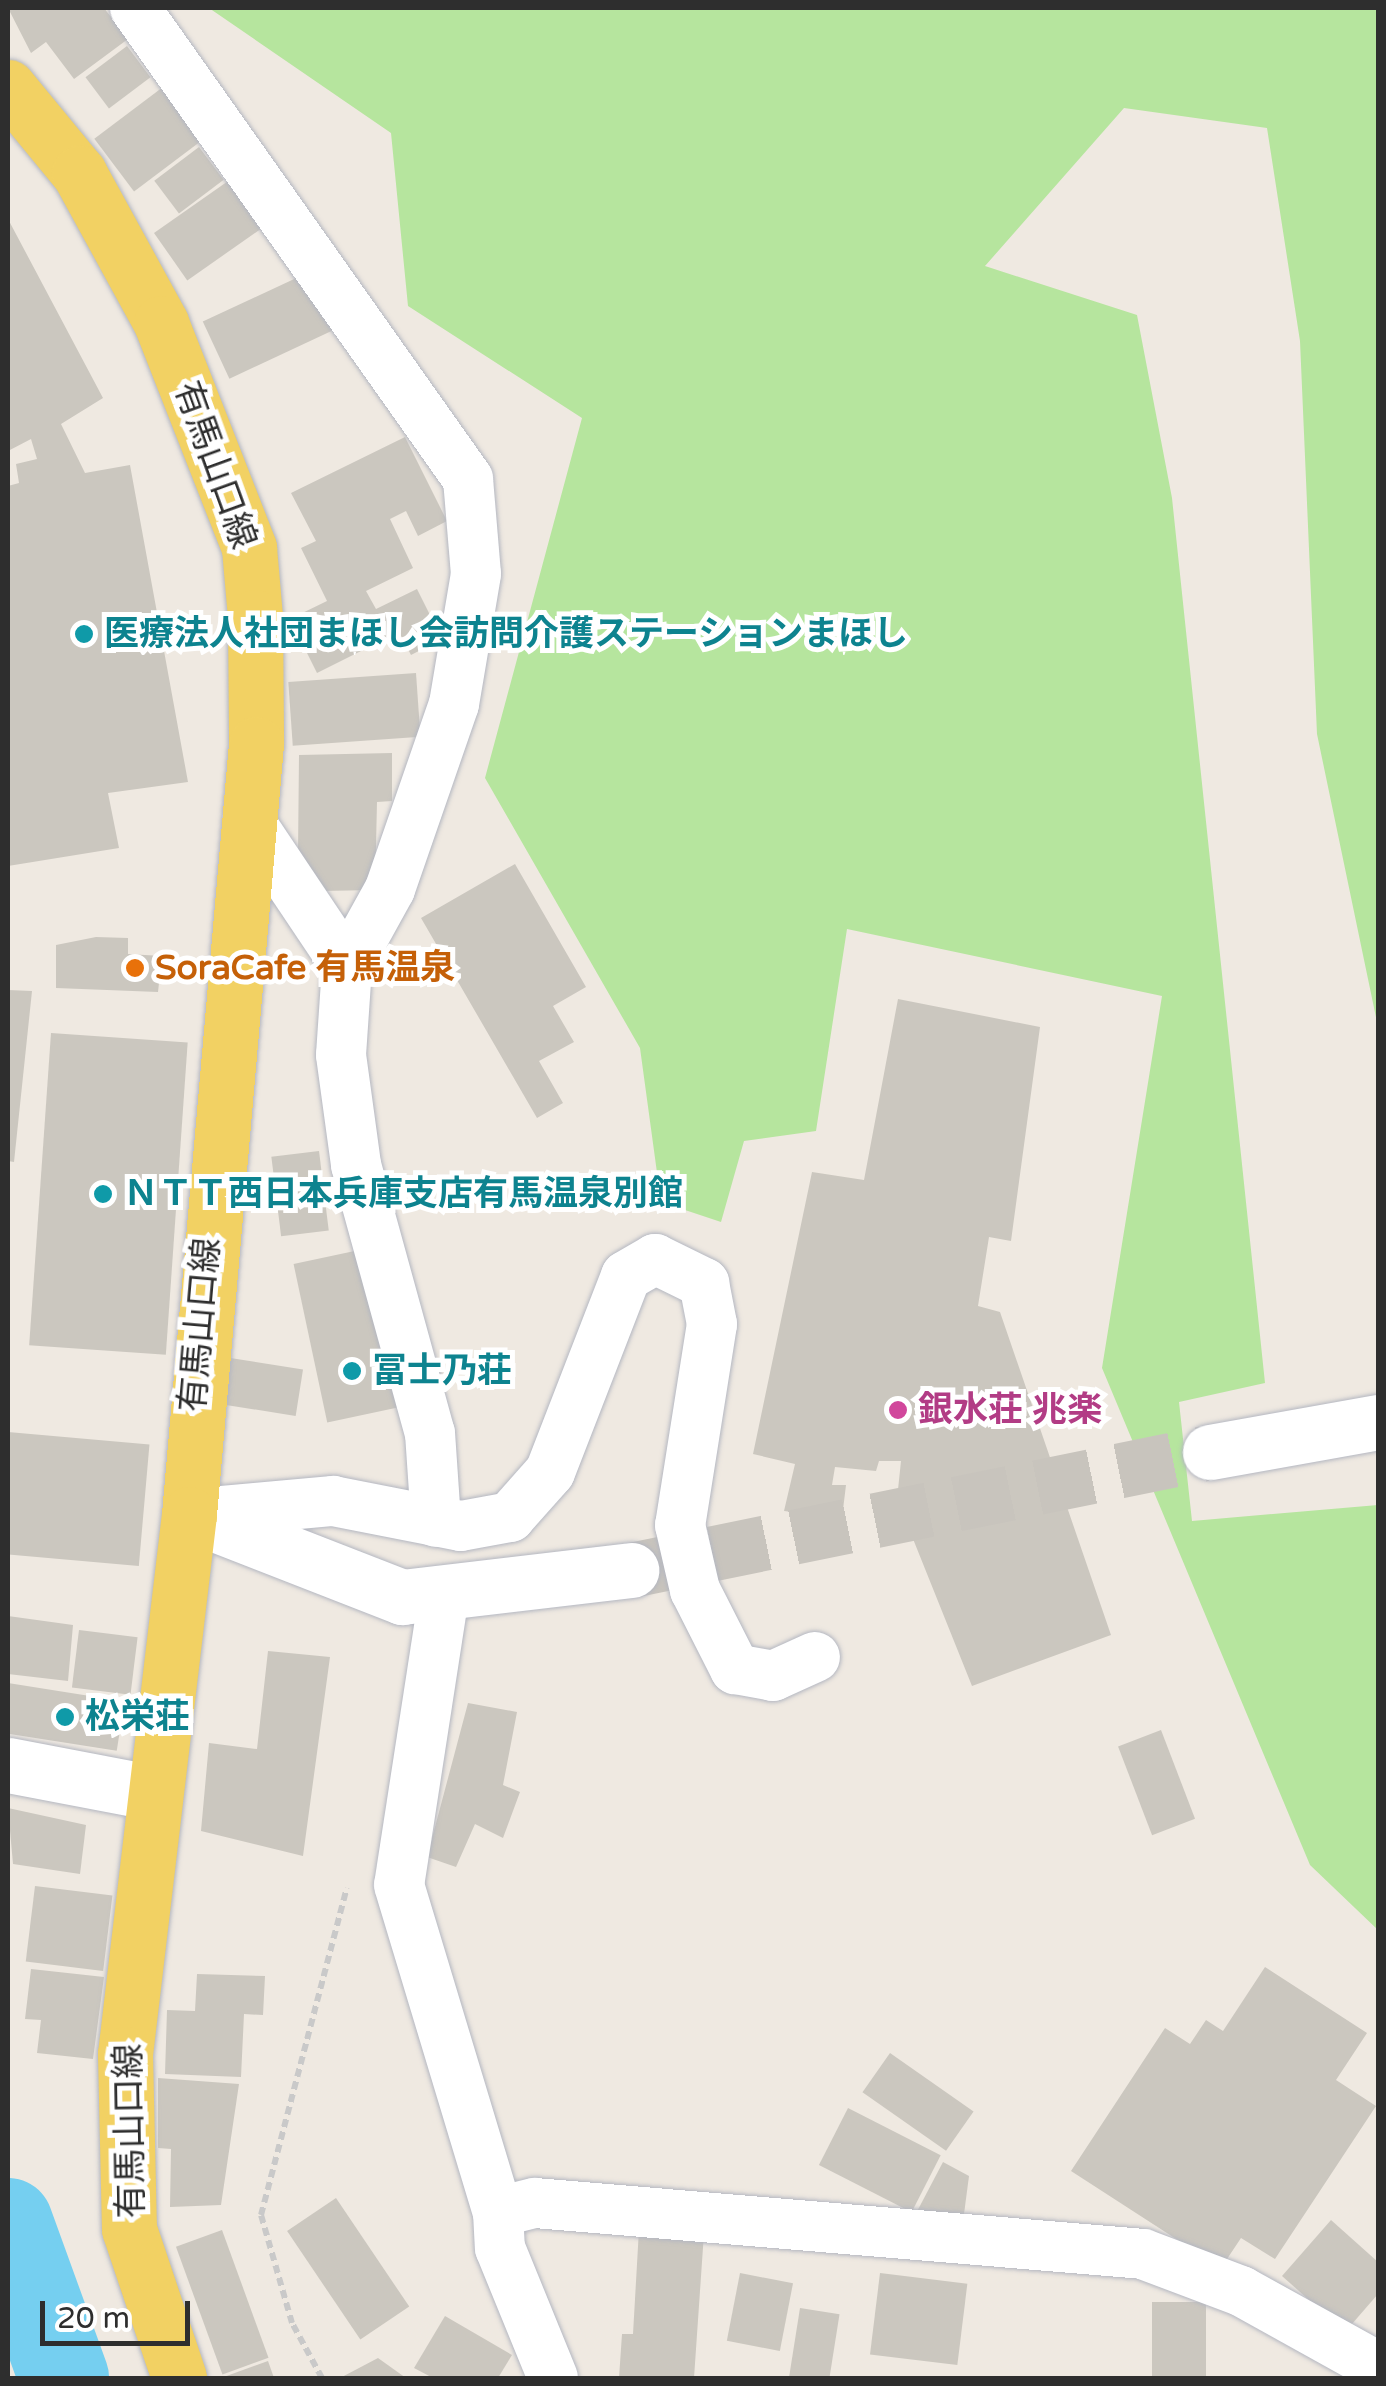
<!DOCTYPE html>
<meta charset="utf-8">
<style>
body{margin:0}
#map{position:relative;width:1386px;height:2386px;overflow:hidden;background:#efe9e1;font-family:"Varela Round","Noto Sans JP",sans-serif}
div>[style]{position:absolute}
.green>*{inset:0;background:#b6e59e}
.river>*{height:90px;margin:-45px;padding:0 45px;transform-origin:45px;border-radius:45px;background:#75cff0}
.building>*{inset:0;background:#cbc7bf;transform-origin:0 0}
.secondary-tunnel>*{height:55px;margin-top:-27.5px;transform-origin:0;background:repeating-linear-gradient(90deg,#c8c4bd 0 55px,transparent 0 83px)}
.path>*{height:6px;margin-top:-3px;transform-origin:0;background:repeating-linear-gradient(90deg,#c9c9c9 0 8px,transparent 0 13px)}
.roads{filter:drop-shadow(0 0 2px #b4b7c1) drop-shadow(0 0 2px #b4b7c1)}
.street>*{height:50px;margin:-25px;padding:0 25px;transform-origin:25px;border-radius:25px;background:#fff}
.secondary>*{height:55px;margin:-27.5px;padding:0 27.5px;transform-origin:27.5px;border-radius:27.5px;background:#fff}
.primary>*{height:55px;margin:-27.5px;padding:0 27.5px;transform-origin:27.5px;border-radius:27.5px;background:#f2d163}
.dots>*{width:28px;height:28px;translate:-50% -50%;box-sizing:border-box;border:5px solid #fff;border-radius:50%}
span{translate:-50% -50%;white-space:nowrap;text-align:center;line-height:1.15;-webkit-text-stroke:10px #fff;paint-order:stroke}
.street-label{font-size:35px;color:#2e2e2e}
.culture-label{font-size:35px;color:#0d838f;font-weight:700}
.left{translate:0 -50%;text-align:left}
.food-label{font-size:35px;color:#c56008;font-weight:700}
.hotel-label{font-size:35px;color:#b23c85;font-weight:700}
.frame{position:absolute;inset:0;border:10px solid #2e2e2e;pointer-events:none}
.scale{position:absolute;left:40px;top:2301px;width:150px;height:45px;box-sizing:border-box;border:5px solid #2e2e2e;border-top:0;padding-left:12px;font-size:30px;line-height:35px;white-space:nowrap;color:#2e2e2e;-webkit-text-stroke:8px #fff;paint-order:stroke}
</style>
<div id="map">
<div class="green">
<div style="clip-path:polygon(209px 8px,1378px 8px,1378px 1027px,1317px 734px,1300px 341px,1267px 128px,1124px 108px,985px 266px,1137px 315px,1172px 498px,1265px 1383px,1179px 1402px,1192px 1521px,1378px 1505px,1378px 1930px,1310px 1865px,1102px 1368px,1162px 996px,847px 929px,816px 1131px,744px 1141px,721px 1222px,661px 1202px,640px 1048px,485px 778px,582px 418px,408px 306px,391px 133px)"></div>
</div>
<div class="river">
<div style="left:8px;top:2223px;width:165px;rotate:70.1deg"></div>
</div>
<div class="building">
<div style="clip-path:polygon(8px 8px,104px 8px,128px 39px,74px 79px,46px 42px,31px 53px)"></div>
<div style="left:127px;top:46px;width:39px;height:52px;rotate:53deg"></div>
<div style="left:163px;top:87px;width:66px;height:86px;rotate:53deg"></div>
<div style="left:199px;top:147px;width:41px;height:56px;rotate:53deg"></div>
<div style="left:231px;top:179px;width:58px;height:94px;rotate:55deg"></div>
<div style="clip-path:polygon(8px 219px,103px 398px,61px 424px,85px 473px,130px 465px,188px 782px,108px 793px,119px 848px,8px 866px,8px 486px,19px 483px,16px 464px,37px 459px,31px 439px,8px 451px)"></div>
<div style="left:307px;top:273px;width:63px;height:115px;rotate:65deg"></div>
<div style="clip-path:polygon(405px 437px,447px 521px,418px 536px,406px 511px,390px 519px,413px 568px,366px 591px,376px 609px,417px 589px,442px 639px,411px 655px,399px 632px,317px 673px,290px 619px,327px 601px,301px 548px,316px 541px,291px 493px)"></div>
<div style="left:416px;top:673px;width:64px;height:128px;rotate:86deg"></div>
<div style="clip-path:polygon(392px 753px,392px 801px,377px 802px,375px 890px,321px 891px,298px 854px,299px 755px)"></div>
<div style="clip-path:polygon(515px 864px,586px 987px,553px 1006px,574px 1042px,539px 1061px,563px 1103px,537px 1118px,421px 918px)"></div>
<div style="clip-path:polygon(96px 937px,128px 938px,128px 954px,162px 956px,158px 992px,56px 988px,56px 945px)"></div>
<div style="clip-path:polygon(8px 990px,32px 991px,14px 1162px,8px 1161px)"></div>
<div style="clip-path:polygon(898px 999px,1040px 1027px,1011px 1241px,989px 1237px,978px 1306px,1000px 1312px,1111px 1635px,972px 1686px,897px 1499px,901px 1461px,879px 1461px,876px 1471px,835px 1467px,832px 1485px,846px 1485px,842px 1518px,784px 1511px,795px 1464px,753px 1454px,812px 1172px,864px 1180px)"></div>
<div style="left:51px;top:1033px;width:137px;height:313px;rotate:4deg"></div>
<div style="left:319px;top:1151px;width:80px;height:48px;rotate:83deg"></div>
<div style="left:364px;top:1249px;width:162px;height:72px;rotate:78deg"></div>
<div style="left:224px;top:1357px;width:80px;height:47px;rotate:9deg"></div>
<div style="left:8px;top:1432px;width:142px;height:122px;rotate:5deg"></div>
<div style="clip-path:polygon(8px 1616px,73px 1625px,68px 1681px,8px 1674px)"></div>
<div style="left:79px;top:1630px;width:59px;height:58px;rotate:7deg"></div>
<div style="clip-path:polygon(268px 1651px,330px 1657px,303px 1856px,201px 1831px,209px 1743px,257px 1749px)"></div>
<div style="left:8px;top:1683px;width:118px;height:50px;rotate:9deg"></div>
<div style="clip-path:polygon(468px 1703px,517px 1712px,503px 1785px,520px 1792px,503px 1838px,475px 1824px,456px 1867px,427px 1857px)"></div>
<div style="left:1161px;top:1730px;width:95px;height:46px;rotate:69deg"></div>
<div style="clip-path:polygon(8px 1808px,86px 1825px,80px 1874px,13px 1864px)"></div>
<div style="left:35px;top:1886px;width:78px;height:76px;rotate:7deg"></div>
<div style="clip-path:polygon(1265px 1967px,1367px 2033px,1336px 2080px,1376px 2106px,1275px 2259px,1241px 2238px,1221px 2268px,1071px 2171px,1165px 2028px,1190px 2044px,1206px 2020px,1223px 2031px)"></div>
<div style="clip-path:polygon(31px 1969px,104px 1977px,93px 2059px,37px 2053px,41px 2020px,25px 2019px)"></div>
<div style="clip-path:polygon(197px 1974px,265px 1976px,263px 2015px,244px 2014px,241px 2077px,165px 2074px,167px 2010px,195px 2011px)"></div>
<div style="left:890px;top:2053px;width:102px;height:48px;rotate:35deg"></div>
<div style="clip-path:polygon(158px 2078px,239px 2084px,221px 2205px,170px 2207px,171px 2149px,158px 2148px)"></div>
<div style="left:848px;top:2108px;width:104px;height:64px;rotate:27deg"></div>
<div style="clip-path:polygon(943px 2162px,969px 2176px,964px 2214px,912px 2221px)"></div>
<div style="left:336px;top:2198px;width:131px;height:59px;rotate:56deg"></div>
<div style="clip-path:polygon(1331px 2220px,1378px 2262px,1378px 2294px,1345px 2332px,1282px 2276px)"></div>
<div style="clip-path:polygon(639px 2229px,704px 2233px,694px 2378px,619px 2378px,622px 2334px,633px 2334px)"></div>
<div style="left:222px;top:2230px;width:136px;height:49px;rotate:70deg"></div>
<div style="left:740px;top:2273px;width:54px;height:69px;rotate:11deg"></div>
<div style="left:880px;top:2273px;width:88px;height:82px;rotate:7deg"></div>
<div style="left:1152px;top:2302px;width:54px;height:76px"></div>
<div style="left:800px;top:2308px;width:40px;height:71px;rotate:9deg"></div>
<div style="clip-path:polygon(445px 2316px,512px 2355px,498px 2378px,433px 2378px,414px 2368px)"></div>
<div style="clip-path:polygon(378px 2358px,406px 2378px,340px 2378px)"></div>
<div style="clip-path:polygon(268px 2361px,274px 2378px,221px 2378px)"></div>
</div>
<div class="secondary-tunnel">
<div style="left:631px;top:1570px;width:591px;rotate:-11.52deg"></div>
</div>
<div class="path">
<div style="left:322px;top:2378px;width:63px;rotate:-118.6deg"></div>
<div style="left:292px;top:2323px;width:112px;rotate:-106deg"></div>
<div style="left:261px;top:2215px;width:338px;rotate:-75.3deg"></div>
</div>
<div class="roads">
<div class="street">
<div style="left:135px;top:8px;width:577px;rotate:54.74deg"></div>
<div style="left:468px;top:479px;width:95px;rotate:85.2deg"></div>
<div style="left:476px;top:574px;width:132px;rotate:99.6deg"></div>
<div style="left:454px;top:704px;width:196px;rotate:109.1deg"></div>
<div style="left:390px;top:889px;width:89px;rotate:118.9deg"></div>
<div style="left:347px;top:967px;width:88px;rotate:93.9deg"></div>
<div style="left:341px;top:1055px;width:111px;rotate:82.2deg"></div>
<div style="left:356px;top:1165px;width:278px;rotate:74.6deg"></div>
<div style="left:430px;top:1433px;width:89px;rotate:86.1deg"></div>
<div style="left:248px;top:819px;width:178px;rotate:56.2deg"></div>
<div style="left:189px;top:1514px;width:145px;rotate:-5.2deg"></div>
<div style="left:333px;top:1501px;width:130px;rotate:11.1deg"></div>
<div style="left:461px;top:1526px;width:50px;rotate:-10.4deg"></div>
<div style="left:510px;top:1517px;width:60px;rotate:-48.4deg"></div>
<div style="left:550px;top:1472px;width:210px;rotate:-68.8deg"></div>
<div style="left:626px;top:1276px;width:34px;rotate:-30deg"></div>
<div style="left:655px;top:1259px;width:55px;rotate:26.1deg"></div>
<div style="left:704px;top:1283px;width:42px;rotate:79deg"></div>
<div style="left:712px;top:1324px;width:204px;rotate:99deg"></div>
<div style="left:680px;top:1525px;width:67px;rotate:77deg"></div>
<div style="left:695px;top:1590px;width:89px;rotate:63.1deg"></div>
<div style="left:735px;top:1669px;width:39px;rotate:10deg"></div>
<div style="left:773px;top:1676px;width:46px;rotate:-24.3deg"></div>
<div style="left:444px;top:1595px;width:293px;rotate:98.8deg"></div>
<div style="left:399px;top:1885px;width:342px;rotate:73.2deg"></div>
<div style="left:498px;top:2212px;width:36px;rotate:87deg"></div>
<div style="left:500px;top:2248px;width:140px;rotate:67.8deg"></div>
<div style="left:498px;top:2212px;width:38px;rotate:-14deg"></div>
<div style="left:535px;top:2203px;width:610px;rotate:4.79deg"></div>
<div style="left:1143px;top:2254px;width:105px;rotate:20.7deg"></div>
<div style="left:1241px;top:2291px;width:157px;rotate:29deg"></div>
</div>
<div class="secondary">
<div style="left:1210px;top:1452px;width:171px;rotate:-10.1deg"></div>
<div style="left:189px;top:1514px;width:229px;rotate:21.3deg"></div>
<div style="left:402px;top:1597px;width:231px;rotate:-6.7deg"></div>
<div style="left:8px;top:1765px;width:145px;rotate:10.8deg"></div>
</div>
<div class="primary">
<div style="left:8px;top:87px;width:112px;rotate:50.5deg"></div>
<div style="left:79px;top:173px;width:171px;rotate:61.3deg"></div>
<div style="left:161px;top:323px;width:242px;rotate:68.6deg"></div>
<div style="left:249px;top:548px;width:69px;rotate:85deg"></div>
<div style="left:255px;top:617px;width:127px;rotate:89.5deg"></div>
<div style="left:256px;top:744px;width:773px;rotate:94.97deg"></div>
<div style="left:189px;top:1514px;width:544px;rotate:96.76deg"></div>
<div style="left:125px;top:2054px;width:175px;rotate:88.7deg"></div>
<div style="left:129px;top:2229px;width:157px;rotate:71.4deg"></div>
</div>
</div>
<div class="dots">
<div style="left:84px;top:634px;background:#0f9aa8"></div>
<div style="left:135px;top:968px;background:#e8710a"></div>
<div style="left:103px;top:1194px;background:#0f9aa8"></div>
<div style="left:352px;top:1371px;background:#0f9aa8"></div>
<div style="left:898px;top:1410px;background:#d1479c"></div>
<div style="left:65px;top:1717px;background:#0f9aa8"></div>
</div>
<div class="street-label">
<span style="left:215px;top:465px;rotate:70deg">有馬山口線</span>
<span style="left:200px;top:1325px;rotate:-85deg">有馬山口線</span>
<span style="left:130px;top:2131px;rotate:-91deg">有馬山口線</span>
</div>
<div class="culture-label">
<span class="left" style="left:104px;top:634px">医療法人社団まほし会訪問介護ステーションまほし</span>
<span class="left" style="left:123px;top:1194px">ＮＴＴ西日本兵庫支店有馬温泉別館</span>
<span class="left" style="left:372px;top:1371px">冨士乃荘</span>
<span class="left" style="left:85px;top:1717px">松栄荘</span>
</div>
<div class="food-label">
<span class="left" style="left:155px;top:968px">SoraCafe 有馬温泉</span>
</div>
<div class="hotel-label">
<span class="left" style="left:918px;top:1410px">銀水荘 兆楽</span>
</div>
<div class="frame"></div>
<div class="scale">20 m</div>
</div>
